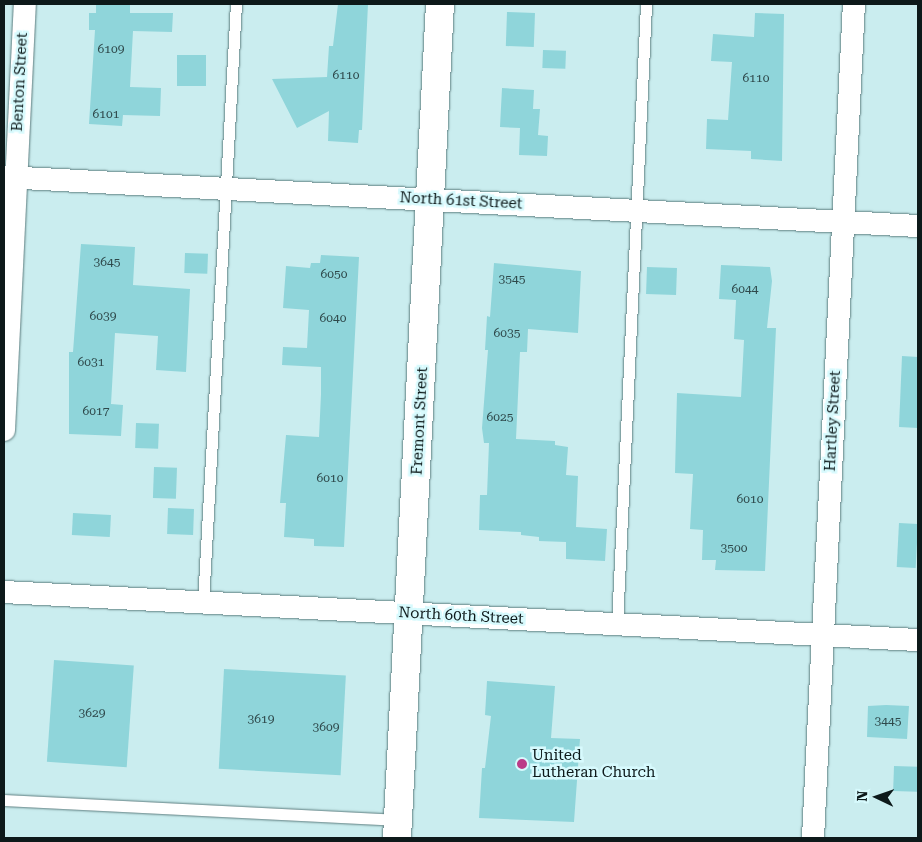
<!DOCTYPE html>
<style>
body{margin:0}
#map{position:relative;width:922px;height:842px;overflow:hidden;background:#caedef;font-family:"Roboto Serif",serif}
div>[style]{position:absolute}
.building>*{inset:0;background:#8fd5da;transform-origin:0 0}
.roads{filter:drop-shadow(0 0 1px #5d7d7f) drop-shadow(0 0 1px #5d7d7f)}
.lane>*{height:11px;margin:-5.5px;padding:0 5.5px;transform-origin:5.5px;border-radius:5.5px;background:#fff}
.street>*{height:22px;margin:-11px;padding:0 11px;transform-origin:11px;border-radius:11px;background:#fff}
.secondary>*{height:28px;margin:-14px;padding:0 14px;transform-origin:14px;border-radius:14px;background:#fff}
.dots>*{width:14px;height:14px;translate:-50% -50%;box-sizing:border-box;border:2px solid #d7fafd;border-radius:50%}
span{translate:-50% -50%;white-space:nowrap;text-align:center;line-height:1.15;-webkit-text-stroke:5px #d7fafd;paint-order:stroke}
.number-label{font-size:12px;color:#2e484a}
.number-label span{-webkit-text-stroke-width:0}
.street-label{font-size:15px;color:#0d191a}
.poi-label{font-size:15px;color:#0d191a}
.left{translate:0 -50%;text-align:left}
.frame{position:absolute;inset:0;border:5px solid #0d191a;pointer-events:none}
.north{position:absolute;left:852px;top:772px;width:50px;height:50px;-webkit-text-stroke:4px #d7fafd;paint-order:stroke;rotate:273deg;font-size:14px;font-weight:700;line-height:20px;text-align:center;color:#0d191a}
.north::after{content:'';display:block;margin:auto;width:18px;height:22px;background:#0d191a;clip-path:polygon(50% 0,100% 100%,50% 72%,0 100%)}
</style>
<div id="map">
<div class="building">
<div style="clip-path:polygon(96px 4px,130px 4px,130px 13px,173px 13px,172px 32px,133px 31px,130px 87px,161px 88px,160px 116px,123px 115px,122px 126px,89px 124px,95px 30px,89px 30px,89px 13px,96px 13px)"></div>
<div style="clip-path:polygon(338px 4px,368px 4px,362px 130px,359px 130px,358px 143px,328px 141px,329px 111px,297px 128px,272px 79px,327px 77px,329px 46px,333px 46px)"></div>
<div style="left:507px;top:12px;width:28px;height:34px;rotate:2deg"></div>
<div style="clip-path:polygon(755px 13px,784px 14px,782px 161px,751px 159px,751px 151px,706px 149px,707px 119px,728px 120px,732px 62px,711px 61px,713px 34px,754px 37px)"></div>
<div style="left:543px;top:50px;width:23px;height:18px;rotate:2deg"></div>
<div style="left:177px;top:55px;width:29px;height:31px"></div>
<div style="clip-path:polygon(502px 88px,534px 90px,533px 109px,540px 109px,538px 135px,548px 136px,547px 156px,519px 155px,520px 128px,500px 127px)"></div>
<div style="clip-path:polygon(81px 244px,135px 247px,133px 285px,190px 289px,186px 372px,156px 370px,158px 336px,115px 333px,111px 404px,123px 405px,121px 436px,69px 434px,69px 352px,73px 352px)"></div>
<div style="left:185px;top:253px;width:23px;height:20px;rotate:2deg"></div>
<div style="clip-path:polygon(321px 255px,359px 257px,344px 547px,314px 546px,314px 539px,284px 537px,286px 503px,280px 503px,286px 435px,319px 437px,321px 394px,321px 367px,282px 365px,283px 347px,307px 348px,309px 310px,283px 308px,286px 266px,310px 268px,311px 263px,320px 263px)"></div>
<div style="clip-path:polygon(494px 263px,581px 271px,578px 333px,528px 329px,527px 352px,520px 352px,516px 439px,555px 441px,555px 445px,568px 447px,566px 475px,578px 476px,576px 527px,607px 529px,605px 561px,566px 559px,566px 542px,539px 541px,539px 537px,521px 535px,521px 532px,479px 530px,480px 495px,487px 495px,489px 443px,484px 443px,482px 428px,488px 350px,485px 350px,487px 316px,490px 317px)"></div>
<div style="clip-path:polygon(721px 265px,770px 267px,772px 281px,767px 328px,776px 328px,765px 571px,715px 570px,716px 560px,702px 560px,703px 530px,690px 529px,693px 474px,675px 473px,677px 393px,741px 397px,744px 340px,734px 339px,736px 300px,719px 299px)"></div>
<div style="left:647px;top:267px;width:30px;height:27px;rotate:2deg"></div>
<div style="clip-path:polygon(902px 356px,918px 357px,918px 428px,899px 427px)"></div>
<div style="left:136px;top:423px;width:23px;height:25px;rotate:2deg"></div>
<div style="left:154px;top:467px;width:23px;height:31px;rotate:2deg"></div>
<div style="left:168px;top:508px;width:26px;height:26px;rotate:2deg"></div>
<div style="left:73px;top:513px;width:38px;height:22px;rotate:3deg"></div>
<div style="left:899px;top:523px;width:19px;height:44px;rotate:3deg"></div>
<div style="left:54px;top:660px;width:80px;height:102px;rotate:4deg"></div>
<div style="left:224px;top:669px;width:122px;height:100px;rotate:3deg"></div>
<div style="clip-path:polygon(487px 681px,555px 686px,551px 738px,580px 739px,574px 822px,479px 818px,482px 768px,485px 768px,491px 716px,485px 715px)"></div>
<div style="clip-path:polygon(886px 705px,909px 706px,907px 739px,867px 737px,868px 706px)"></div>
<div style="left:894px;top:766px;width:24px;height:25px;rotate:2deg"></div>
</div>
<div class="roads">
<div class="lane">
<div style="left:203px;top:603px;width:600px;rotate:-86.85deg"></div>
<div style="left:617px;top:624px;width:621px;rotate:-87.32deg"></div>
<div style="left:4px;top:800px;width:396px;rotate:2.9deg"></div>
</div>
<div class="street">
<div style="left:4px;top:177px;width:915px;rotate:3.07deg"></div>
<div style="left:4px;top:430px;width:427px;rotate:-87.2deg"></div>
<div style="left:4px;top:592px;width:915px;rotate:3.01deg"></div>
<div style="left:813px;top:838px;width:835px;rotate:-87.19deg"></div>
</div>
<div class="secondary">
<div style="left:397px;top:838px;width:835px;rotate:-87.05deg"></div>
</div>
</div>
<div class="dots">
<div style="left:522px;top:764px;background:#bb3c88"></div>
</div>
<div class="number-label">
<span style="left:111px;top:50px">6109</span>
<span style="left:346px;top:76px">6110</span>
<span style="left:756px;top:79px">6110</span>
<span style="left:106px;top:115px">6101</span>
<span style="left:107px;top:263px">3645</span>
<span style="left:334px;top:275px">6050</span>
<span style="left:512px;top:280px">3545</span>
<span style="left:745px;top:290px">6044</span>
<span style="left:103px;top:317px">6039</span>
<span style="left:333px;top:319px">6040</span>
<span style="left:507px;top:334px">6035</span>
<span style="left:91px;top:363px">6031</span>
<span style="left:96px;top:412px">6017</span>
<span style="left:500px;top:418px">6025</span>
<span style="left:330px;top:479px">6010</span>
<span style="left:750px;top:500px">6010</span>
<span style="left:734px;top:549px">3500</span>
<span style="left:92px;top:714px">3629</span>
<span style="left:261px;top:720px">3619</span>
<span style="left:888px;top:722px">3445</span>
<span style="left:326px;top:728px">3609</span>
</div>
<div class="street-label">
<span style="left:20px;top:82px;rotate:-87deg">Benton Street</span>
<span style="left:461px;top:201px;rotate:3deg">North 61st Street</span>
<span style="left:420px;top:421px;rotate:-87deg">Fremont Street</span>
<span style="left:833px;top:421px;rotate:-87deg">Hartley Street</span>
<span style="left:461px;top:616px;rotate:3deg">North 60th Street</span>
</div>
<div class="poi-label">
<span class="left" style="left:532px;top:764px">United<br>Lutheran Church</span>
</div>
<div class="frame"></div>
<div class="north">N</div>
</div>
